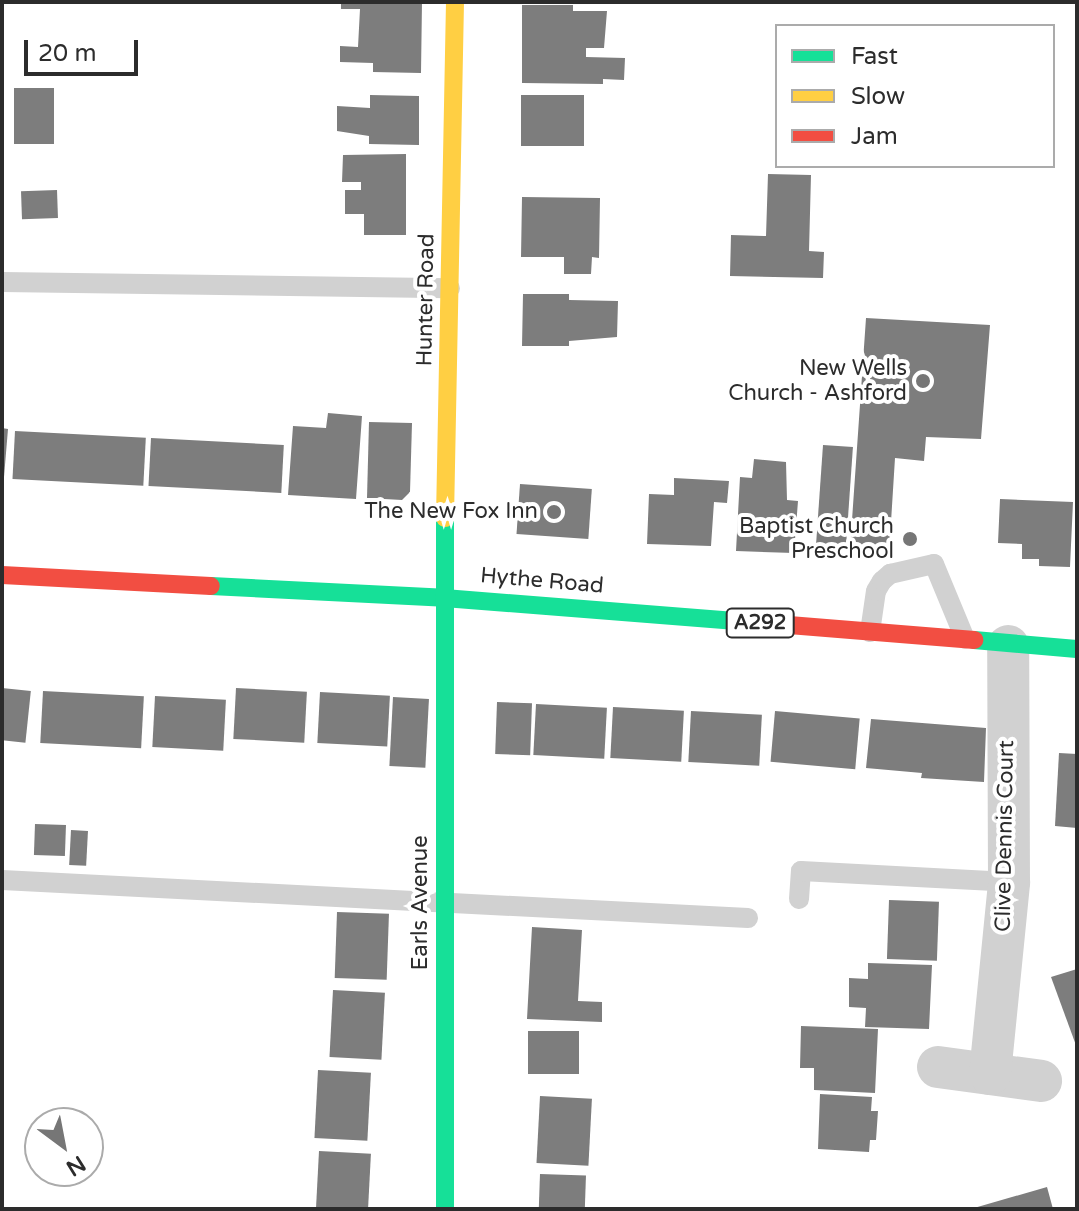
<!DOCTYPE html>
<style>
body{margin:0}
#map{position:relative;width:1079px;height:1211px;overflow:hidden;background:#fff;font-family:"Varela Round",sans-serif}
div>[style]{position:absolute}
.building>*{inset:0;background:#7d7d7d;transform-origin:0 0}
.lane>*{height:20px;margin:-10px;padding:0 10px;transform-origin:10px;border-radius:10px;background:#d1d1d1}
.street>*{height:42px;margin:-21px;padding:0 21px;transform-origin:21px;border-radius:21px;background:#d1d1d1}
.fast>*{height:18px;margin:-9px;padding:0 9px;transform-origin:9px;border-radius:9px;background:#16e098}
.slow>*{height:18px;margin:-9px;padding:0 9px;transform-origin:9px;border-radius:9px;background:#ffcf43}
.jam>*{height:18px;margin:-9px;padding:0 9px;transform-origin:9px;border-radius:9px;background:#f24e42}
.dots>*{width:22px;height:22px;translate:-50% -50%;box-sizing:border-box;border:4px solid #fff;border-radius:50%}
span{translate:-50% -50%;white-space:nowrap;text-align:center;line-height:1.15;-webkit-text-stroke:8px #fff;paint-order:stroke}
.shield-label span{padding:2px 6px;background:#fff;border:2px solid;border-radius:6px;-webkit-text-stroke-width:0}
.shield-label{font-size:20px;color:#2c2c2c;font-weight:700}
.street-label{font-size:22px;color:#2c2c2c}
.poi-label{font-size:22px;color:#2c2c2c}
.right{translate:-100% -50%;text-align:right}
.frame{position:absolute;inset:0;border:4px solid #2c2c2c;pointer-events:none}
.legend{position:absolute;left:775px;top:24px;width:280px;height:144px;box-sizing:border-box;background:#fff;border:2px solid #ababab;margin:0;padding:10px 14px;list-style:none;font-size:24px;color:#2c2c2c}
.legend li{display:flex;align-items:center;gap:16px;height:40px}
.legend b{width:40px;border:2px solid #ababab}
.north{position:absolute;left:24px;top:1107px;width:80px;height:80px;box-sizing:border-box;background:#fff;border:2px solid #ababab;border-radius:50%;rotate:148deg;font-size:22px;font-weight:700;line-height:32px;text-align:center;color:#2c2c2c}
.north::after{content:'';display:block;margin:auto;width:28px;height:36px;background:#767676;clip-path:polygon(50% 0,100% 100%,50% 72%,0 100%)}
.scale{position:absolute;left:24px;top:40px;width:114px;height:36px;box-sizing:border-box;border:4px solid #2c2c2c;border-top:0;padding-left:10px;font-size:24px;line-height:28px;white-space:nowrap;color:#2c2c2c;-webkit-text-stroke:6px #fff;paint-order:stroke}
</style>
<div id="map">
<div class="building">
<div style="clip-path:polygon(341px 2px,422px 2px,421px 73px,373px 72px,373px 63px,340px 62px,340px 46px,358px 47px,360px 9px,341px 9px)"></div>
<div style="clip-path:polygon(522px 5px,573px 5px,573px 11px,607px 11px,604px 48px,586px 48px,586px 57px,625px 58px,624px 80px,603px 79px,603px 84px,522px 83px)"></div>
<div style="left:14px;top:88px;width:40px;height:56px"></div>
<div style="clip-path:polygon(370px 95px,419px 96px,419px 145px,369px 144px,369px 136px,337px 131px,337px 106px,370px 108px)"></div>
<div style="left:584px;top:95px;width:51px;height:63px;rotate:90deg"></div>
<div style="clip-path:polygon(406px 154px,406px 235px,364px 235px,364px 214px,345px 214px,345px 190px,361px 190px,361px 182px,342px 182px,343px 155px)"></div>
<div style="clip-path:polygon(768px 174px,811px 175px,809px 251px,824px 252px,823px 278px,730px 276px,731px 235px,766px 236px)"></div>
<div style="left:57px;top:190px;width:28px;height:36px;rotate:88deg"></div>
<div style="clip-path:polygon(522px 197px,600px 198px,599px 258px,592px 257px,591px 274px,564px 274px,564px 257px,521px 257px)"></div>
<div style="clip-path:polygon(523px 294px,569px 294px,569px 300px,618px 301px,617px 337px,569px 341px,569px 346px,522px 346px)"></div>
<div style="clip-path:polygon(866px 318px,990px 325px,981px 439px,926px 437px,924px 461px,895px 458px,889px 554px,850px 549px)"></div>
<div style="clip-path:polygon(328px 413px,362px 416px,356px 499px,288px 495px,293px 426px,326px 428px)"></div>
<div style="clip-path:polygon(369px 422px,412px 423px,410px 492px,402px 500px,367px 498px)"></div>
<div style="clip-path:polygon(2px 428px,8px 429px,4px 477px,2px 477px)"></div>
<div style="left:15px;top:431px;width:131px;height:48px;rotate:3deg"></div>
<div style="left:151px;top:438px;width:133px;height:48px;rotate:3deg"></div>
<div style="left:823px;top:445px;width:30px;height:106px;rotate:4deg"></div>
<div style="clip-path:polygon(754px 459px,786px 462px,787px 500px,798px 501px,794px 553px,736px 551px,740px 477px,752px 478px)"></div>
<div style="clip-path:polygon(674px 478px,729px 481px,727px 503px,714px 502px,711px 546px,647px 544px,649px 494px,674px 495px)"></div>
<div style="left:520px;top:484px;width:72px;height:50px;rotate:4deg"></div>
<div style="clip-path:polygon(1000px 499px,1073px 502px,1070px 567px,1039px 566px,1039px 559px,1022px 559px,1022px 544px,998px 543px)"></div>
<div style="left:2px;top:688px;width:29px;height:52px;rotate:6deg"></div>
<div style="left:236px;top:688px;width:71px;height:51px;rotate:3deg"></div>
<div style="left:43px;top:691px;width:101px;height:52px;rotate:3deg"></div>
<div style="left:320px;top:692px;width:70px;height:51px;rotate:3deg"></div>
<div style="left:155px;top:696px;width:71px;height:51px;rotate:3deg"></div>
<div style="left:393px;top:697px;width:36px;height:69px;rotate:3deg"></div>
<div style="left:497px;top:702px;width:35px;height:52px;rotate:2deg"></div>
<div style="left:536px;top:704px;width:71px;height:51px;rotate:3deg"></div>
<div style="left:613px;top:707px;width:71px;height:51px;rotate:3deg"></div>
<div style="left:691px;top:711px;width:71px;height:51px;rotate:3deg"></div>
<div style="left:775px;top:711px;width:85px;height:51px;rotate:5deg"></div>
<div style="clip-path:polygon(871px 719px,986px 728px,984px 782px,921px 778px,922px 773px,866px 768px)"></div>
<div style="clip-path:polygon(1059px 753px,1077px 754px,1077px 828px,1055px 826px)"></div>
<div style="left:35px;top:824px;width:31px;height:31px;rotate:2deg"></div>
<div style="left:71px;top:830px;width:17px;height:35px;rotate:3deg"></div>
<div style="left:889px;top:900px;width:50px;height:59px;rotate:2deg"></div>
<div style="left:337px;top:912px;width:52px;height:66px;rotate:2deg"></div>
<div style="clip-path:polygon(532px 927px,582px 930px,578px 1001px,602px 1002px,602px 1022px,527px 1019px)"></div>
<div style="clip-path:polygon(868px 963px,932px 965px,929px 1029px,865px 1027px,866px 1008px,849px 1007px,849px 978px,868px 979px)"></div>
<div style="clip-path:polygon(1077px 969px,1077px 1048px,1051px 977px)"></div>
<div style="left:333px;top:990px;width:52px;height:67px;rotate:3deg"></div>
<div style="clip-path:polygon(801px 1026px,878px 1029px,875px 1093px,814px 1090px,814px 1068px,800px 1068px)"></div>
<div style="left:579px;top:1031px;width:43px;height:51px;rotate:90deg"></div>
<div style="left:318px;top:1070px;width:53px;height:68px;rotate:3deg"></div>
<div style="clip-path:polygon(820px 1094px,872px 1097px,871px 1111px,878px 1111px,876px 1140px,870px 1140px,869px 1152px,818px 1149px)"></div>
<div style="left:540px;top:1096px;width:52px;height:67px;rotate:3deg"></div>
<div style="left:319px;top:1151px;width:52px;height:58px;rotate:3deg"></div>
<div style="left:540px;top:1174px;width:46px;height:35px;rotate:2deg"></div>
<div style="clip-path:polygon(1047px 1187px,1053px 1209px,974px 1209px,974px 1208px)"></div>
</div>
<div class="lane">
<div style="left:2px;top:282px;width:448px;rotate:0.8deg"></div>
<div style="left:870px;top:632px;width:41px;rotate:-81.7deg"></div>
<div style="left:876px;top:591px;width:12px;rotate:-59deg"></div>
<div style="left:882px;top:581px;width:11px;rotate:-41deg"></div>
<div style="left:890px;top:574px;width:45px;rotate:-12.8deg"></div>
<div style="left:934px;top:564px;width:81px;rotate:67.5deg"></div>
<div style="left:2px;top:880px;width:747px;rotate:2.92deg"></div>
<div style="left:799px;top:899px;width:28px;rotate:-86deg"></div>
<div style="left:801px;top:871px;width:208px;rotate:3deg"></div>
</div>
<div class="street">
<div style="left:938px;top:1067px;width:104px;rotate:7.7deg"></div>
<div style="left:990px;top:1074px;width:193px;rotate:-84.3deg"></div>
<div style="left:1009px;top:882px;width:236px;rotate:-90.2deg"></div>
</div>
<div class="fast">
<div style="left:211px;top:586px;width:233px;rotate:2.9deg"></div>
<div style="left:444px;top:598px;width:346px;rotate:4.5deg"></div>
<div style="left:974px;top:640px;width:103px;rotate:5deg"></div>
<div style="left:445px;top:1209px;width:691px;rotate:-90deg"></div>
</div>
<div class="slow">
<div style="left:445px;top:518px;width:516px;rotate:-88.89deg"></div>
</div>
<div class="jam">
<div style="left:2px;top:575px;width:209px;rotate:3deg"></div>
<div style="left:789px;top:625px;width:186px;rotate:4.6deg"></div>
</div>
<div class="dots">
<div style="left:923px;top:381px;background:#767676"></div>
<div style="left:554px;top:512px;background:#767676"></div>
<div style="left:910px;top:539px;background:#767676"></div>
</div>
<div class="shield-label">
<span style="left:760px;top:623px">A292</span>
</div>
<div class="street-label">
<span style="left:426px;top:300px;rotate:-89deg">Hunter Road</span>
<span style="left:542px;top:581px;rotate:5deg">Hythe Road</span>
<span style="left:1005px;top:836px;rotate:-89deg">Clive Dennis Court</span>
<span style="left:421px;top:903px;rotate:-90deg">Earls Avenue</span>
</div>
<div class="poi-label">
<span class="right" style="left:907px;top:381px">New Wells<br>Church - Ashford</span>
<span class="right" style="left:538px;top:512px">The New Fox Inn</span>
<span class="right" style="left:894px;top:539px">Baptist Church<br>Preschool</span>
</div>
<div class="frame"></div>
<ul class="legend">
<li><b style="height:10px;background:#16e098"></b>Fast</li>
<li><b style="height:10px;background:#ffcf43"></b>Slow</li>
<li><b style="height:10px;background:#f24e42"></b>Jam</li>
</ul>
<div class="north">N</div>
<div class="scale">20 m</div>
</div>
